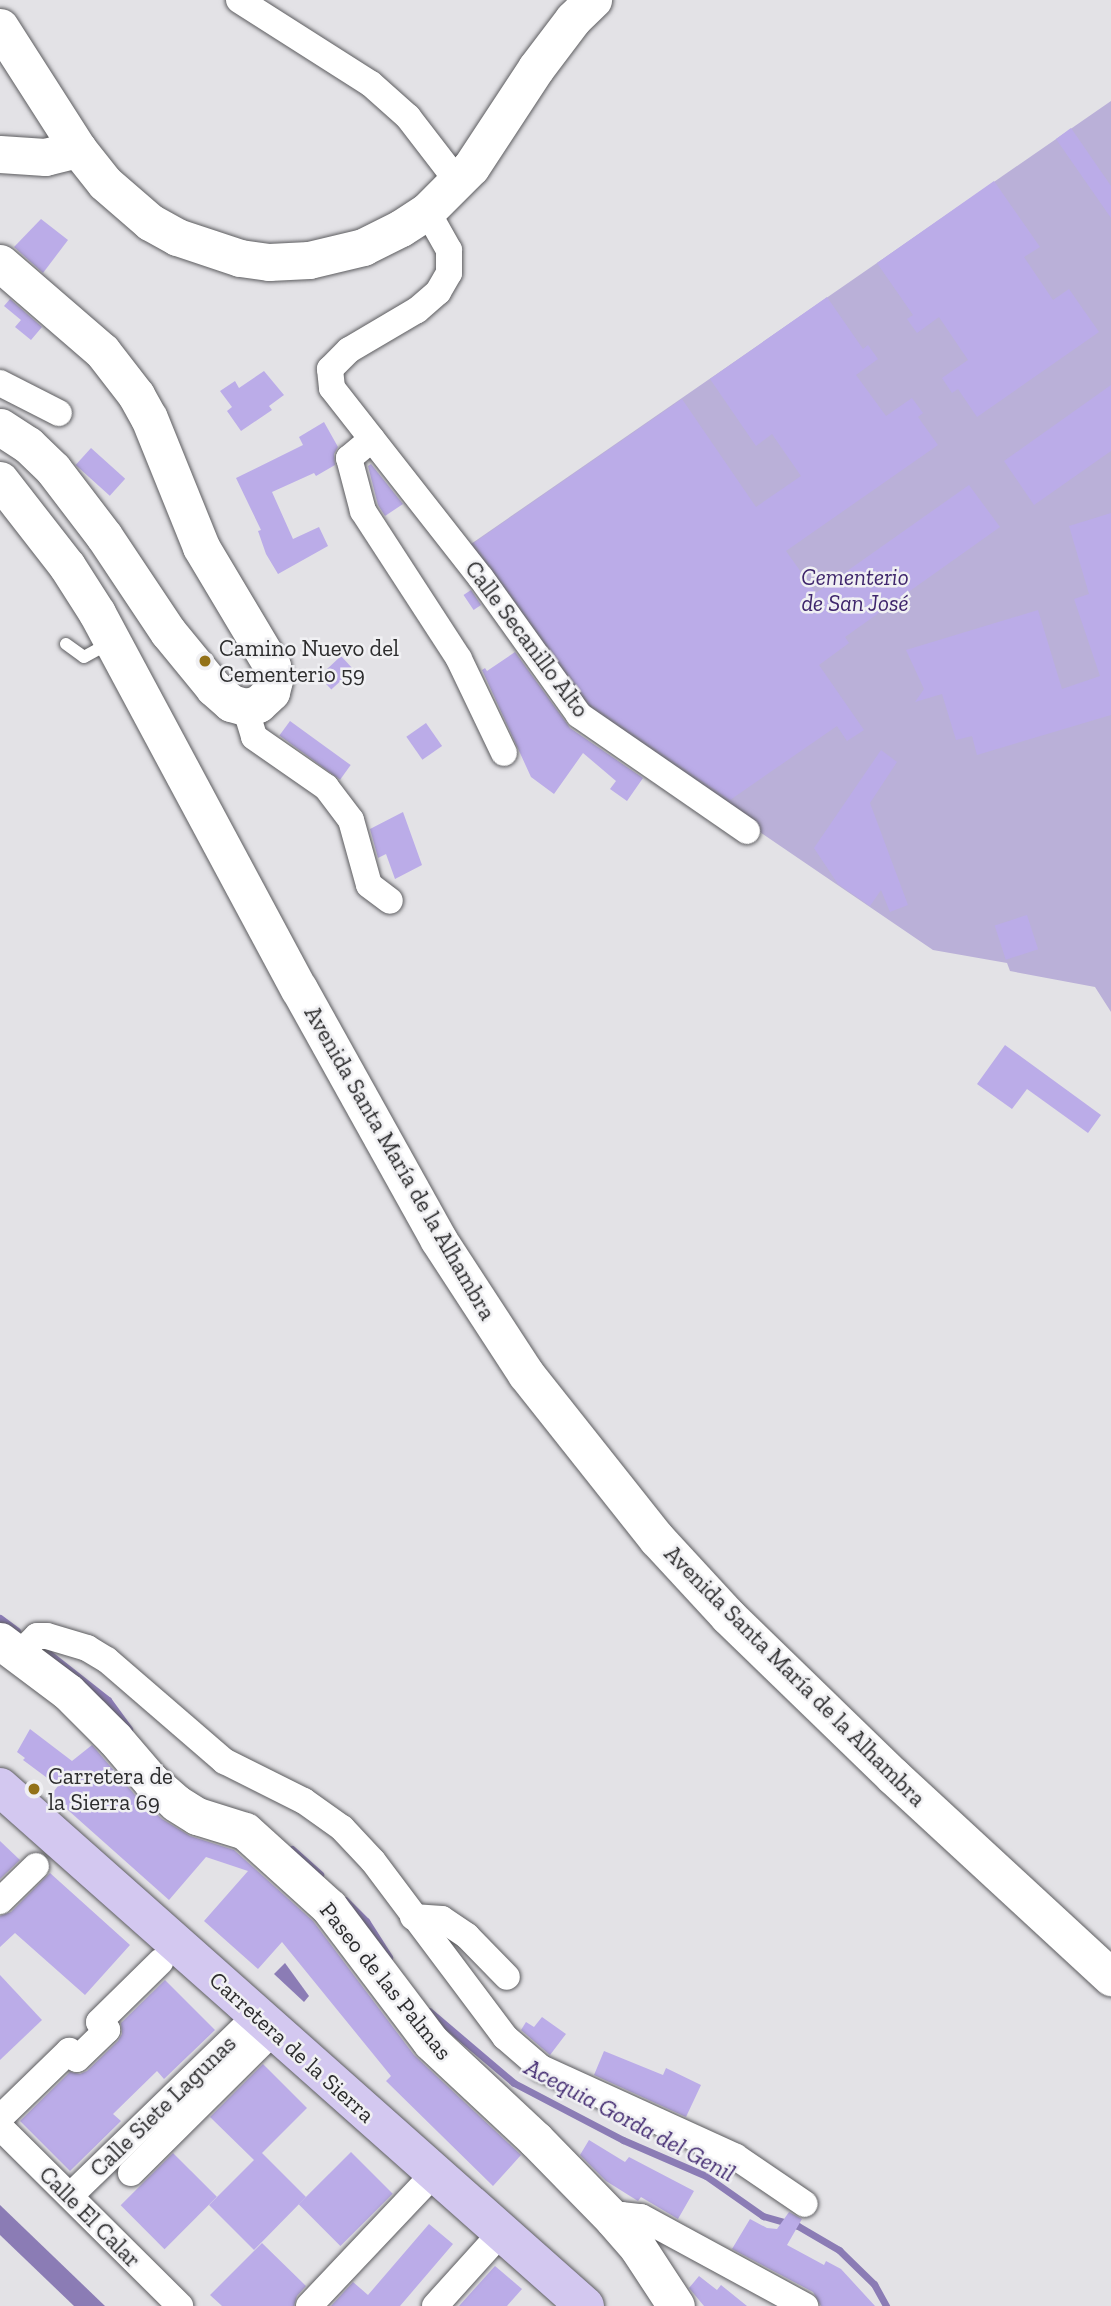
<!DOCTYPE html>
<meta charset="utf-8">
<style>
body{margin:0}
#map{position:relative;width:1111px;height:2306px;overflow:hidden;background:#e3e2e6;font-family:"Zilla Slab",serif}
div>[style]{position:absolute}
.green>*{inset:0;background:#bab0d8}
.water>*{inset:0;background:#8b7cb5}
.stream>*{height:7px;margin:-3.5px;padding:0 3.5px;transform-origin:3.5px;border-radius:3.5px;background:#8b7cb5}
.building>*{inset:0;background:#bbace8;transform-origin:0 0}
.roads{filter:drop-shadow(0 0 2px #5c5c5f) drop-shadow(0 0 2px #5c5c5f)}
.lane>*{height:12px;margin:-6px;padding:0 6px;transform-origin:6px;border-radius:6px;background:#fff}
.street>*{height:26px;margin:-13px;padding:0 13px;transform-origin:13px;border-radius:13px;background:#fff}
.secondary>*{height:37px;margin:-18.5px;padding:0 18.5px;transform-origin:18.5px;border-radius:18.5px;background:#fff}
.primary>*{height:38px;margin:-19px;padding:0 19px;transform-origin:19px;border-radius:19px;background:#d3c8f0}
.dots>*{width:19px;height:19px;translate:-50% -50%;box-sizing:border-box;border:4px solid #f0f0f3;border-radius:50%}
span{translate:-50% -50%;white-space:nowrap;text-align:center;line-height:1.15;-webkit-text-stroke:5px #f0f0f3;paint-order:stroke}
.park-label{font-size:23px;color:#3f266c;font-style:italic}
.street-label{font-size:23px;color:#2c2c2d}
.poi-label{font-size:23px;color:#2c2c2d}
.left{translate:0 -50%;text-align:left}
.water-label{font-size:24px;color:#432b71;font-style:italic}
</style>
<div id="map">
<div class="green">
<div style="clip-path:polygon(1111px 101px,1111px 1012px,1095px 987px,1010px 971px,1007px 963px,933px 950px,582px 711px,468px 546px)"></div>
</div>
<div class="water">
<div style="clip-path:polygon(285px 1963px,309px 1996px,304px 2002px,274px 1974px)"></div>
<div style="clip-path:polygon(0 2205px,105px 2306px,74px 2306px,0 2235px)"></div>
</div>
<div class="stream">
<div style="left:0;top:1618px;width:21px;rotate:37deg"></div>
<div style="left:38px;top:1645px;width:89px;rotate:38.2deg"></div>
<div style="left:108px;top:1700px;width:36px;rotate:54deg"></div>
<div style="left:292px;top:1849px;width:38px;rotate:42deg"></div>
<div style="left:345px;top:1900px;width:30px;rotate:45deg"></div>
<div style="left:366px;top:1921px;width:43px;rotate:57.4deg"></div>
<div style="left:429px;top:2011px;width:111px;rotate:40.3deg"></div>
<div style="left:514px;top:2083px;width:123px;rotate:27.6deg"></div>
<div style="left:623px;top:2140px;width:90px;rotate:23.4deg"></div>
<div style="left:706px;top:2176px;width:70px;rotate:35.1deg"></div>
<div style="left:763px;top:2216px;width:36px;rotate:16deg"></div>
<div style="left:798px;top:2226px;width:48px;rotate:30.3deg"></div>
<div style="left:839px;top:2250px;width:49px;rotate:44.2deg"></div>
<div style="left:874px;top:2284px;width:25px;rotate:61deg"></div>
</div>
<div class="building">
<div style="clip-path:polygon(1071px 128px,1111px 186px,1111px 218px,1056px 139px)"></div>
<div style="clip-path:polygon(994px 181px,1040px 247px,1024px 257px,1053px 300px,1069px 289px,1099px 332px,977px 417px,958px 389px,952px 393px,942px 378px,968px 360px,939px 317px,917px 333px,907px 319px,913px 315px,877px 263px)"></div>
<div style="clip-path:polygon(41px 219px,68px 240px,43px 273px,14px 247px)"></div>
<div style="clip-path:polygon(827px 297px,863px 349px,868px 345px,878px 359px,856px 375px,886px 416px,912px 398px,923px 413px,918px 417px,938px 445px,786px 551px,816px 593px,969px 485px,1000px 527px,845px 637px,849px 643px,819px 665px,864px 730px,847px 741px,837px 726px,730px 800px,590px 704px,474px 543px,682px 399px,756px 507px,801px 476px,772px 434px,756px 446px,710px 379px)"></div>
<div style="clip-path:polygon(10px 299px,42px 327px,31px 340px,15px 327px,21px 320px,4px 306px)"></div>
<div style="clip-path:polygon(264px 371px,284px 395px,269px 406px,272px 410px,241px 431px,227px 411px,232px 407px,220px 391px,235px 381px,239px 388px)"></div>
<div style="clip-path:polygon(1111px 385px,1111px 451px,1034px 505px,1004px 461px)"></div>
<div style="clip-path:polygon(324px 422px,338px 447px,334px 454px,335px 465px,316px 476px,314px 473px,272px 492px,293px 539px,319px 527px,328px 546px,278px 574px,266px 554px,258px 531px,261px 530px,236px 478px,303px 445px,299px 437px)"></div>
<div style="left:91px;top:448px;width:46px;height:23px;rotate:42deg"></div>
<div style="clip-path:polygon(371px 464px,403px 504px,385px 516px,378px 505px,368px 466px)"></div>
<div style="clip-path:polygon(1111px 513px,1111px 715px,977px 755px,972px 736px,956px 740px,942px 694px,915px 702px,924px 689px,906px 650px,1038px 610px,1062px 689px,1100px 676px,1074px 599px,1089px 594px,1069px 526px)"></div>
<div style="left:471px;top:590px;width:18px;height:9px;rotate:56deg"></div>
<div style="clip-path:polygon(515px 652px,570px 728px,643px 778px,627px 801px,610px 789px,616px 781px,583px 753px,554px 794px,531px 777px,482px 670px,485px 668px,487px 671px)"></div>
<div style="left:341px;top:656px;width:18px;height:30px;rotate:47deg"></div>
<div style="left:290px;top:721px;width:75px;height:18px;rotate:36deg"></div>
<div style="left:426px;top:723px;width:28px;height:24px;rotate:55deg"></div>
<div style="clip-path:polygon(881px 750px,897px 762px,870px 803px,908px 905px,890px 912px,881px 890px,870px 906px,838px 884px,814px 848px)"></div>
<div style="clip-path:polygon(403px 812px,422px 865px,395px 879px,386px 854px,378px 858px,370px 829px)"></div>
<div style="left:1027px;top:915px;width:36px;height:34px;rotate:72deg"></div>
<div style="clip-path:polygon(1005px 1045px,1101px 1115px,1088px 1133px,1027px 1089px,1012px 1109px,977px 1084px)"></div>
<div style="clip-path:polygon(30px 1729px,72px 1761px,92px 1745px,135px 1795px,162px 1819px,190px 1836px,234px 1850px,313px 1921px,414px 2055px,521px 2155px,493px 2186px,386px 2081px,391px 2076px,282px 1942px,258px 1969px,204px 1921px,248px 1871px,206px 1857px,169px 1900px,51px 1795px,58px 1786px,23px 1760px,25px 1758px,17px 1752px)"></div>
<div style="clip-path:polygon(0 1841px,20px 1860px,0 1879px)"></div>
<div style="clip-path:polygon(50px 1873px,130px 1945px,85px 1995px,15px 1933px,0 1947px,0 1916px,11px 1912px)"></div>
<div style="clip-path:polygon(0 1975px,42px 2020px,0 2060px)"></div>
<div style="clip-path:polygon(165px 1980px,215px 2030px,164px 2079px,157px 2071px,113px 2114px,121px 2121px,70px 2171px,20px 2121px,70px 2072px,80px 2074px,87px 2071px,118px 2041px,122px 2034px,121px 2023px)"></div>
<div style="clip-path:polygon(542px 2017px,566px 2034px,550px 2055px,521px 2030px,526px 2022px,534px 2027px)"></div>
<div style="clip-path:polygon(604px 2051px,663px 2075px,666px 2068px,701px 2085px,686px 2117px,594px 2075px)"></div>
<div style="clip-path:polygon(263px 2064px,307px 2108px,262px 2153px,306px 2197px,254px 2250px,209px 2205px,254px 2160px,210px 2117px)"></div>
<div style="clip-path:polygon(589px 2140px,625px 2162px,629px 2157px,694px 2191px,678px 2219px,641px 2197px,638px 2201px,606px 2181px,580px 2155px)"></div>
<div style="left:351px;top:2152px;width:59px;height:74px;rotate:45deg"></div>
<div style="left:173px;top:2153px;width:62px;height:74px;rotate:45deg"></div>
<div style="clip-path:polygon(789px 2212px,802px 2219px,787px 2245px,824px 2265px,826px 2261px,841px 2269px,875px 2306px,821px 2306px,813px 2292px,732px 2249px,750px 2219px,767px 2228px,777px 2229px)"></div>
<div style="clip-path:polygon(429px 2224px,453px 2244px,400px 2306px,331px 2306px,353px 2282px,368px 2295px)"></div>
<div style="clip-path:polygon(262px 2243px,306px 2286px,297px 2296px,294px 2306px,222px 2306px,210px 2295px)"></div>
<div style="clip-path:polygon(495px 2266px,522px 2289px,507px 2306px,459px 2306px)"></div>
<div style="clip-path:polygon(699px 2276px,717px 2290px,721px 2285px,747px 2306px,704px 2306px,689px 2288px)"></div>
</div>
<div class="roads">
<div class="lane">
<div style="left:66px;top:644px;width:22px;rotate:36deg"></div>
<div style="left:84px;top:657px;width:29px;rotate:-29deg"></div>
</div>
<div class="street">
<div style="left:239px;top:0;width:156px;rotate:32.5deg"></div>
<div style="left:371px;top:84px;width:50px;rotate:41.7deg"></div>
<div style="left:408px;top:117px;width:82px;rotate:52.4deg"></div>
<div style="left:427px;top:211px;width:45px;rotate:60.6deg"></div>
<div style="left:449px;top:250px;width:23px;rotate:90deg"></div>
<div style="left:449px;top:273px;width:22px;rotate:120deg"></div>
<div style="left:438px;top:292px;width:28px;rotate:139deg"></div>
<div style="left:417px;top:310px;width:79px;rotate:149.5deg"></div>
<div style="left:349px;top:350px;width:27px;rotate:135deg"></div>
<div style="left:330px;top:369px;width:19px;rotate:84deg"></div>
<div style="left:332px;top:388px;width:241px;rotate:51.9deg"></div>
<div style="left:481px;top:578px;width:168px;rotate:54.4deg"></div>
<div style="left:579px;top:715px;width:204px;rotate:34.6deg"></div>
<div style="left:0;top:383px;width:66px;rotate:27deg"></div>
<div style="left:372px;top:439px;width:30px;rotate:140deg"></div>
<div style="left:349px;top:458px;width:55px;rotate:75.2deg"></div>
<div style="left:363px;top:511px;width:176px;rotate:57deg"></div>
<div style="left:459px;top:659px;width:104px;rotate:64.4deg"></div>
<div style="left:245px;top:707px;width:31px;rotate:73deg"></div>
<div style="left:254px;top:737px;width:88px;rotate:34.8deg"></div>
<div style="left:326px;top:787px;width:41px;rotate:52.9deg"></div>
<div style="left:351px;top:820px;width:67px;rotate:74.5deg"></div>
<div style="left:369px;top:885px;width:26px;rotate:37deg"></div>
<div style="left:19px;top:1654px;width:25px;rotate:-45deg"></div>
<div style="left:37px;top:1636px;width:10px"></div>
<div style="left:47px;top:1636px;width:42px;rotate:16.7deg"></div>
<div style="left:87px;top:1648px;width:23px;rotate:31deg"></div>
<div style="left:107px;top:1660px;width:155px;rotate:40.8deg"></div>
<div style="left:224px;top:1761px;width:89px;rotate:26.6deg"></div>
<div style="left:304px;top:1801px;width:47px;rotate:35.4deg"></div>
<div style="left:342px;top:1828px;width:45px;rotate:46.8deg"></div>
<div style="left:373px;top:1861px;width:220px;rotate:53.1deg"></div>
<div style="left:505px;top:2037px;width:48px;rotate:40.7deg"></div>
<div style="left:541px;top:2068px;width:214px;rotate:24.5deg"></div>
<div style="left:736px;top:2157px;width:83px;rotate:34.3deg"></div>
<div style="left:0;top:1901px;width:50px;rotate:-44.2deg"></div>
<div style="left:413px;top:1917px;width:29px;rotate:4deg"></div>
<div style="left:442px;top:1919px;width:30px;rotate:34deg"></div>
<div style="left:467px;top:1936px;width:57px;rotate:45.7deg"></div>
<div style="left:4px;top:2114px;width:91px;rotate:-44.1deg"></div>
<div style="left:69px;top:2051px;width:11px;rotate:45deg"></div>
<div style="left:77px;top:2059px;width:42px;rotate:-44deg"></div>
<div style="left:107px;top:2030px;width:11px;rotate:-135deg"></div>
<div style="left:99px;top:2022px;width:86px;rotate:-44.5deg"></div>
<div style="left:0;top:2127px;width:254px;rotate:44.8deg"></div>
<div style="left:131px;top:2173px;width:202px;rotate:-44.8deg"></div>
<div style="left:70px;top:2196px;width:259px;rotate:-44.1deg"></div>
<div style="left:613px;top:2219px;width:9px;rotate:-27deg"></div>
<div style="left:621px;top:2215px;width:20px;rotate:6deg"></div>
<div style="left:641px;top:2217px;width:187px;rotate:28.5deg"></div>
<div style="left:309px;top:2306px;width:182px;rotate:-46.6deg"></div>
<div style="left:435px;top:2306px;width:98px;rotate:-47.9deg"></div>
</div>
<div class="secondary">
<div style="left:0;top:27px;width:145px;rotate:57.4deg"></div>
<div style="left:78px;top:149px;width:43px;rotate:51.5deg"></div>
<div style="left:105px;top:183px;width:60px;rotate:40.9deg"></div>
<div style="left:150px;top:222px;width:31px;rotate:29deg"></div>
<div style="left:177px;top:237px;width:66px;rotate:18.4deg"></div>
<div style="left:240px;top:258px;width:29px;rotate:8deg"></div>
<div style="left:269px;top:262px;width:40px;rotate:-2.9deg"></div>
<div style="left:309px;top:260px;width:56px;rotate:-13.5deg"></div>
<div style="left:363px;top:247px;width:42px;rotate:-26.6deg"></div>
<div style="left:401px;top:228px;width:31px;rotate:-33deg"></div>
<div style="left:427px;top:211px;width:62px;rotate:-45deg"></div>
<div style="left:471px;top:167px;width:118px;rotate:-56.7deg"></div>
<div style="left:536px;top:68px;width:61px;rotate:-52.9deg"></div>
<div style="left:573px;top:19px;width:28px;rotate:-44deg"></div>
<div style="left:0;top:154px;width:45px;rotate:3.8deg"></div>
<div style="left:45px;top:157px;width:34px;rotate:-14deg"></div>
<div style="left:0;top:263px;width:135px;rotate:40.8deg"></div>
<div style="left:102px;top:351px;width:56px;rotate:52.3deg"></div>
<div style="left:136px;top:395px;width:26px;rotate:61deg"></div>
<div style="left:149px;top:418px;width:139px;rotate:68deg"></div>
<div style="left:201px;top:547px;width:139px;rotate:59.2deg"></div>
<div style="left:272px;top:666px;width:14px;rotate:82deg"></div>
<div style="left:274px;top:680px;width:12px;rotate:104deg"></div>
<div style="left:271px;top:692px;width:18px;rotate:137deg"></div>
<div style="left:258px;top:704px;width:13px;rotate:167deg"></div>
<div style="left:245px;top:707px;width:15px;rotate:-164deg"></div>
<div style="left:231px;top:703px;width:23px;rotate:-139deg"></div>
<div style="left:214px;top:688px;width:72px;rotate:-129.4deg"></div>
<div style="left:168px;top:632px;width:115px;rotate:-123.7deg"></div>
<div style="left:104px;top:536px;width:84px;rotate:-127.3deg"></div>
<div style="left:53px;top:469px;width:35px;rotate:-136deg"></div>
<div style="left:28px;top:445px;width:33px;rotate:-147deg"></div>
<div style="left:0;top:480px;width:109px;rotate:52.1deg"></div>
<div style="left:67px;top:566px;width:56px;rotate:57.4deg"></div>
<div style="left:97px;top:613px;width:427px;rotate:61.8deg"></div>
<div style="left:299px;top:989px;width:286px;rotate:60.9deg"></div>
<div style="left:438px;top:1239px;width:161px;rotate:56.9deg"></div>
<div style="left:526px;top:1374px;width:211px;rotate:51.6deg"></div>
<div style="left:657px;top:1539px;width:105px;rotate:47.3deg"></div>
<div style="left:728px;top:1616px;width:230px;rotate:44.1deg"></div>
<div style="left:893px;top:1776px;width:297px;rotate:42.7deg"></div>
<div style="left:0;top:1641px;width:85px;rotate:36.9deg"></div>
<div style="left:68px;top:1692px;width:66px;rotate:45deg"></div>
<div style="left:115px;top:1739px;width:55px;rotate:49.4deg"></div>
<div style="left:151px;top:1781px;width:33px;rotate:41deg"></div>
<div style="left:176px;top:1803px;width:25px;rotate:32deg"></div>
<div style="left:197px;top:1816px;width:50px;rotate:17.4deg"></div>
<div style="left:245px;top:1831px;width:113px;rotate:42.1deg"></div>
<div style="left:329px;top:1907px;width:169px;rotate:52.9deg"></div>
<div style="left:431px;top:2042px;width:142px;rotate:43deg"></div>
<div style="left:535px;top:2139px;width:112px;rotate:45.7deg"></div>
<div style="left:613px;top:2219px;width:38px;rotate:49deg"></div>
<div style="left:638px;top:2248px;width:69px;rotate:56.8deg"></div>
</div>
<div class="primary">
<div style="left:0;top:1787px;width:782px;rotate:41.58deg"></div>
</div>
</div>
<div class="dots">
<div style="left:205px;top:661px;background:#937219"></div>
<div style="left:34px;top:1789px;background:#937219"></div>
</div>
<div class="park-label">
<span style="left:855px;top:590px">Cementerio<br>de San José</span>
</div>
<div class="street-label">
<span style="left:527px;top:639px;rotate:53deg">Calle Secanillo Alto</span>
<span style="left:400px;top:1163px;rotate:60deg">Avenida Santa María de la Alhambra</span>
<span style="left:795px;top:1676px;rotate:45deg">Avenida Santa María de la Alhambra</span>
<span style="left:386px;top:1981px;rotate:51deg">Paseo de las Palmas</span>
<span style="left:292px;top:2047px;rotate:42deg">Carretera de la Sierra</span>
<span style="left:163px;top:2106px;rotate:-44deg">Calle Siete Lagunas</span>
<span style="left:90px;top:2217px;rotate:45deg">Calle El Calar</span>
</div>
<div class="poi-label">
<span class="left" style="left:219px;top:661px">Camino Nuevo del<br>Cementerio 59</span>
<span class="left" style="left:48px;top:1789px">Carretera de<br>la Sierra 69</span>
</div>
<div class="water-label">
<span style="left:630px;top:2120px;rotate:28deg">Acequia Gorda del Genil</span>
</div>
</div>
